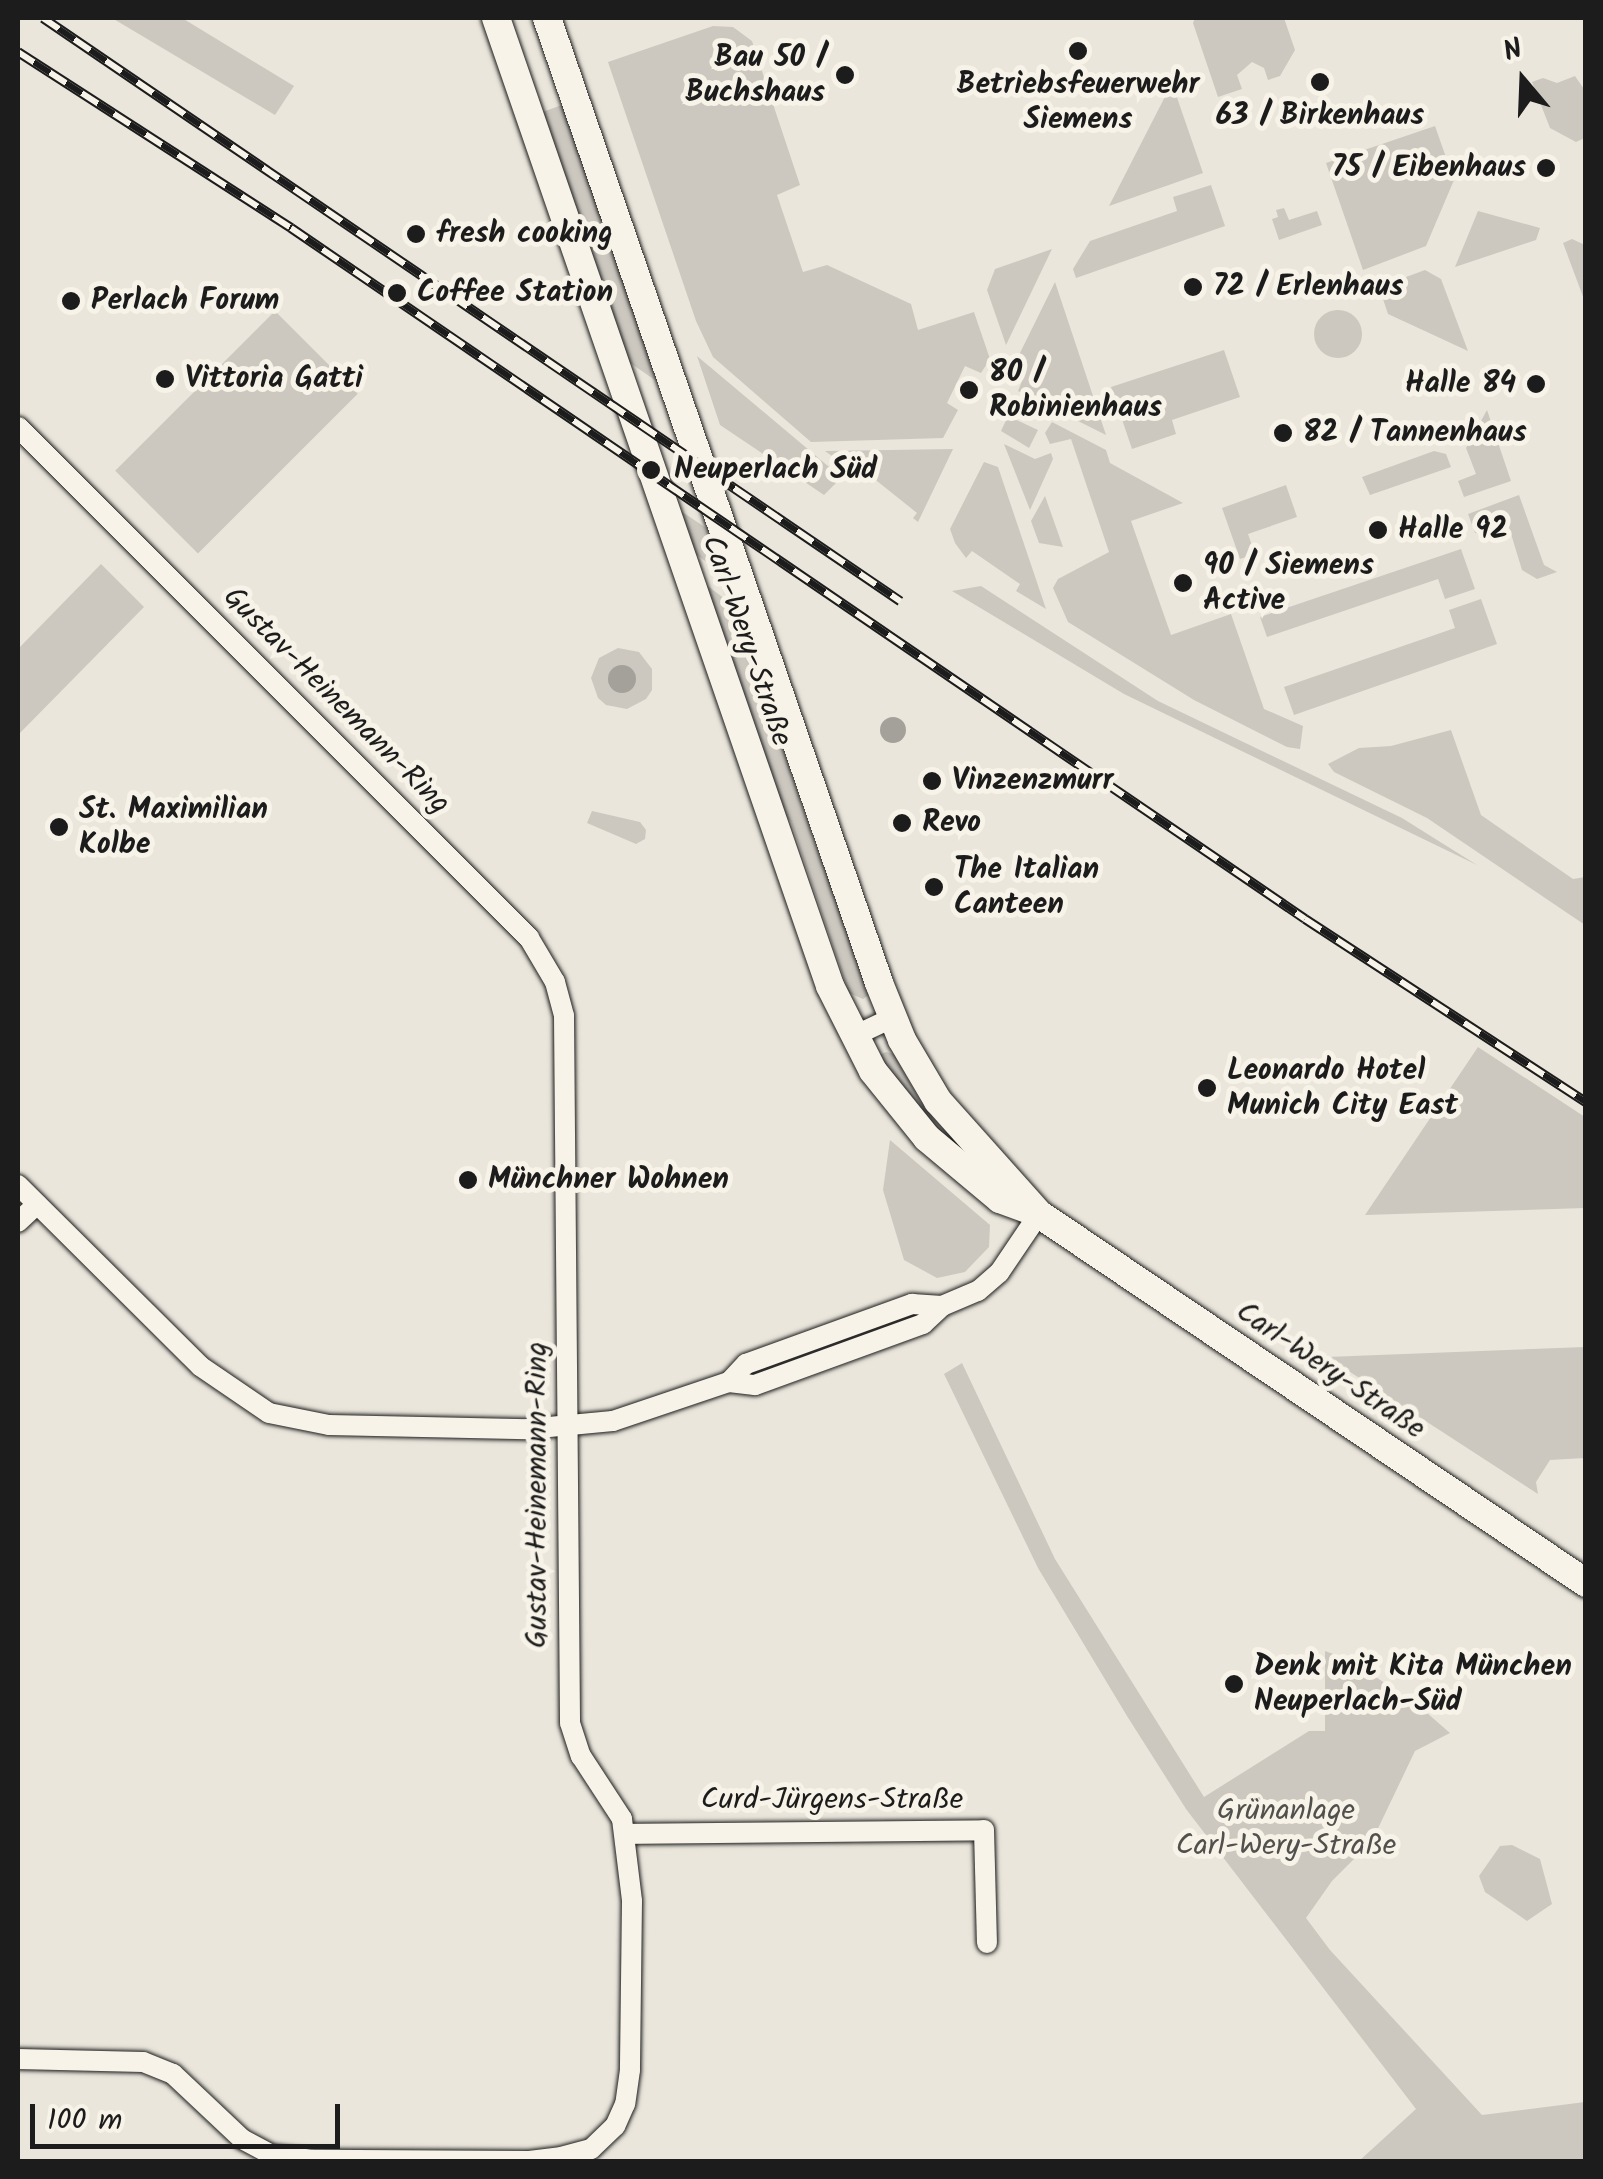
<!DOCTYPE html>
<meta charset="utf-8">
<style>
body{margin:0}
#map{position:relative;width:1603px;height:2179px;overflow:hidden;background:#eae6dc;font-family:Kalam,sans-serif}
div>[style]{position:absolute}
.green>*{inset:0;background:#ccc8c0;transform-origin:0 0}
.round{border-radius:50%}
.water>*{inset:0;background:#a3a19a}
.roads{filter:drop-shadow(0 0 2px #1c1c1c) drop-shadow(0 0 2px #1c1c1c)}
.minor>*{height:20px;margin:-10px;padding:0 10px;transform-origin:10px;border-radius:10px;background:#f7f3e8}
.major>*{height:28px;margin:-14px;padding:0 14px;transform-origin:14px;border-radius:14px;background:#f7f3e8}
.rail>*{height:10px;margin-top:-5px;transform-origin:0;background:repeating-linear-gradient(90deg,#f7f3e8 0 19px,#1c1c1c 0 38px);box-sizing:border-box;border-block:2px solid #1c1c1c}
.dots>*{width:28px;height:28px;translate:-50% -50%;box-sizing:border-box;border:5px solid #f7f3e8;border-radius:50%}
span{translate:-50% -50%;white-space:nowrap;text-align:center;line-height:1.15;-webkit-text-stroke:10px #f7f3e8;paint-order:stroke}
.poi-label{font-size:30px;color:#1c1c1c;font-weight:700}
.right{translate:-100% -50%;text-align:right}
.left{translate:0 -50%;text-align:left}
.street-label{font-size:30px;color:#1c1c1c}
.park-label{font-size:30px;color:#51504d}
.frame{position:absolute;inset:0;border:20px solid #1c1c1c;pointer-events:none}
.north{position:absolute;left:1473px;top:30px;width:100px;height:100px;-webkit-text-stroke:8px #f7f3e8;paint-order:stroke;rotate:341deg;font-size:28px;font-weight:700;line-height:40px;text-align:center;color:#1c1c1c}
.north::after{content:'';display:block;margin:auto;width:35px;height:45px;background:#1c1c1c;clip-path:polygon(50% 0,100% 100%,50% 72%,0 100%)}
.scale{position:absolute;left:30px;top:2104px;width:310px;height:45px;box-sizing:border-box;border:5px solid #1c1c1c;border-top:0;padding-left:12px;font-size:30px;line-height:35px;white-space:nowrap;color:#1c1c1c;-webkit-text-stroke:8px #f7f3e8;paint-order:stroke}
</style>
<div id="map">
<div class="green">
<div style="clip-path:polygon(112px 18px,182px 18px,294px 86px,275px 115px)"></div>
<div style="clip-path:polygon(1195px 18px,1284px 18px,1295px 50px,1280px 76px,1268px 80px,1264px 68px,1252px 62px,1237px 75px,1242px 89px,1218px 97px,1193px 23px)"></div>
<div style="clip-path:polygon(713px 26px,733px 27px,752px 41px,800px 185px,777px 195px,803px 272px,827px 265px,911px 304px,918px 330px,974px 312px,990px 359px,981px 373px,965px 366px,947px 403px,958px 410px,943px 438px,811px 442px,713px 357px,696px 321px,608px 62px)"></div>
<div style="clip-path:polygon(1575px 76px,1586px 92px,1585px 138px,1576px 142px,1550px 128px,1532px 82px,1543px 78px,1557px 83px)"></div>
<div style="clip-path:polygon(1172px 83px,1203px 173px,1109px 206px)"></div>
<div style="clip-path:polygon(570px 102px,668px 389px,620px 356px,537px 114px)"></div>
<div style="clip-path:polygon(1435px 126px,1454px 180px,1426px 246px,1363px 270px,1326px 163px)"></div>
<div style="clip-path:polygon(1211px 185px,1225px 226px,1076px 278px,1073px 269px,1090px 241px,1177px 211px,1173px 197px)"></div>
<div style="clip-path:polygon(1284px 208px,1289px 220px,1317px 211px,1322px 225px,1279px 240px,1272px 219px,1278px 217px,1276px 210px)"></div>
<div style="clip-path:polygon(1478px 211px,1540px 228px,1536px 240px,1455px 267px)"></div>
<div style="clip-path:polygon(1572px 239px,1585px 245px,1585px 302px,1563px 243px)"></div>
<div style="clip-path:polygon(1052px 249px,1006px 345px,987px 290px,995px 269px)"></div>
<div style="clip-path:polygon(1425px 270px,1441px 279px,1468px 351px,1388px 314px,1379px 287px)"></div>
<div style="clip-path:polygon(1055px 282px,1106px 435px,1018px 391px,1024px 376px,1011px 371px)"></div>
<div class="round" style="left:1314px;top:310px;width:48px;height:48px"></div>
<div style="left:275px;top:311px;width:117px;height:226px;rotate:45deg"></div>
<div style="clip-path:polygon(1224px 350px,1240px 397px,1172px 420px,1176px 434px,1132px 449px,1111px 387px)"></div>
<div style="clip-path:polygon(697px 356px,841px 477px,835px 484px,824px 495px,720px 425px)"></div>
<div style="clip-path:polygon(1487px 410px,1511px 481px,1464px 497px,1458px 481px,1476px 474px,1466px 448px)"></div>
<div style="clip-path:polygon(1008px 416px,1038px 430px,1029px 448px,1001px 431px)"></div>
<div style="clip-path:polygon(1052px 422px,1106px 450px,1110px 463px,1183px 503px,1131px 521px,1171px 635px,1231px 614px,1264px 709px,1303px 726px,1300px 749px,1287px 747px,1194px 700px,1068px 622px,1053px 588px,1058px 579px,1109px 552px,1071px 439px,1050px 444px,1045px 433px)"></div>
<div style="clip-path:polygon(1004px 444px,1035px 459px,1051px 453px,1053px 459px,1030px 510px)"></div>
<div style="clip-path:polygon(953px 449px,918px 522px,913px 518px,917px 513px,862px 469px,857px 474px,825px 451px)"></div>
<div style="clip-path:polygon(1434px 451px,1446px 454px,1451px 467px,1370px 495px,1362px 477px)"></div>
<div style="clip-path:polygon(984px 462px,998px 467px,1046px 609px,1016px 591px,1020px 584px,972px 551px,966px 558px,955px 543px,950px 529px)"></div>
<div style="clip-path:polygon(1286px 485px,1297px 517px,1248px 534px,1255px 554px,1240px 559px,1222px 508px)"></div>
<div style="clip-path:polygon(1519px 495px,1544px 565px,1557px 572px,1537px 579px,1522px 570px,1508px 524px,1475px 533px,1468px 514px)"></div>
<div style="clip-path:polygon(1045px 496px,1063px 547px,1039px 543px,1031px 521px)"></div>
<div style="clip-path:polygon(675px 507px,721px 538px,729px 579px,689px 549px)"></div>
<div style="clip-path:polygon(1461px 549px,1475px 589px,1445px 599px,1438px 579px,1267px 637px,1260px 617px)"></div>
<div style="clip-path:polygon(101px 564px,144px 607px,18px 735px,18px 649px)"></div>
<div style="clip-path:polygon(705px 584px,729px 602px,737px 615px,820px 858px,833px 874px,870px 994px,863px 999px,849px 993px,791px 822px,777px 805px)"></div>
<div style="clip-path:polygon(981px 586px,1158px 701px,1402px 818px,1477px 865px,1124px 694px,952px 591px)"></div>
<div style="clip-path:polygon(1481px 599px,1497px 644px,1294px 715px,1284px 687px,1455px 628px,1449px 610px)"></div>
<div style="clip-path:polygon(618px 648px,639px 652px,652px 669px,652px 690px,646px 699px,627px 709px,606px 705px,598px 698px,591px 678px,599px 658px)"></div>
<div style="clip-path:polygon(1451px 730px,1481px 815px,1573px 879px,1585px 877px,1585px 925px,1427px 818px,1334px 772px,1328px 764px,1359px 748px,1391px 746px)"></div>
<div style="clip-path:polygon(592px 811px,640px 822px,646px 830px,645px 839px,636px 844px,587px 823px)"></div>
<div style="clip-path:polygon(1478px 1047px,1585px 1117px,1585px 1208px,1365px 1215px)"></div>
<div style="clip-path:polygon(886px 1052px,894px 1054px,920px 1101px,963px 1159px,901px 1100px,879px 1055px)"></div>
<div style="clip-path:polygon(890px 1140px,990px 1225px,989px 1247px,965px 1272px,937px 1278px,904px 1260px,883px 1190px)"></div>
<div style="clip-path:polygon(1585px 1347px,1585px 1458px,1550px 1460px,1536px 1482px,1538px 1494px,1327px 1357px)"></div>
<div style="clip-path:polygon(962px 1363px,1055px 1559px,1204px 1797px,1309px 1731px,1325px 1731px,1325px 1651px,1352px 1661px,1419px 1706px,1450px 1733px,1415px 1751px,1372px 1841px,1332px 1881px,1306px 1918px,1330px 1950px,1482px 2115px,1585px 2102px,1585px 2161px,1359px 2161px,1416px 2109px,1186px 1809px,1127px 1716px,1038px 1568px,944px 1374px)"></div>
<div style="clip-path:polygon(1512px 1845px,1540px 1859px,1552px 1904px,1527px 1921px,1485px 1892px,1479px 1876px,1500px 1846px)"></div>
</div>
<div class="water">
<div class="round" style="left:608px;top:665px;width:28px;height:28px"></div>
<div class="round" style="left:880px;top:717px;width:26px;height:26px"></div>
</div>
<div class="roads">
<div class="minor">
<div style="left:18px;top:427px;width:723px;rotate:45deg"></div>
<div style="left:529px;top:938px;width:51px;rotate:59.4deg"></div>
<div style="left:555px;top:982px;width:35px;rotate:75deg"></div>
<div style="left:564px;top:1016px;width:707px;rotate:89.51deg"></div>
<div style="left:570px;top:1723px;width:35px;rotate:72deg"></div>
<div style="left:581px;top:1756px;width:75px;rotate:56.9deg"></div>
<div style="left:622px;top:1819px;width:83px;rotate:83deg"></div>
<div style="left:632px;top:1901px;width:169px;rotate:90.7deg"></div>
<div style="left:630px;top:2070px;width:34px;rotate:98deg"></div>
<div style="left:625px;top:2104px;width:24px;rotate:114deg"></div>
<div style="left:615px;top:2126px;width:33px;rotate:136deg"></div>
<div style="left:591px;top:2149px;width:30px;rotate:165deg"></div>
<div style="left:562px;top:2157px;width:33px;rotate:173deg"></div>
<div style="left:529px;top:2161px;width:216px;rotate:-179.7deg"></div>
<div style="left:313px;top:2160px;width:41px;rotate:-173deg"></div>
<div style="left:272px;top:2155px;width:34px;rotate:-152deg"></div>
<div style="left:242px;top:2139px;width:95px;rotate:-136.7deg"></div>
<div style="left:173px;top:2074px;width:32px;rotate:-158deg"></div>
<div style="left:143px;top:2062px;width:125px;rotate:-178.6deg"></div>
<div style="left:854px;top:1036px;width:42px;rotate:-25.3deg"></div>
<div style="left:18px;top:1185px;width:257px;rotate:44.8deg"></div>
<div style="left:200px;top:1366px;width:83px;rotate:34.3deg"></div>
<div style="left:269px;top:1413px;width:61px;rotate:11.3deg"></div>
<div style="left:329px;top:1425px;width:199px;rotate:1.2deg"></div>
<div style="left:528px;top:1429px;width:85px;rotate:-5.4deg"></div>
<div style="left:613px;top:1421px;width:122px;rotate:-18.6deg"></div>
<div style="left:729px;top:1382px;width:26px;rotate:7deg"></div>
<div style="left:755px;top:1385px;width:179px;rotate:-20deg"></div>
<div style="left:923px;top:1324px;width:26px;rotate:-43deg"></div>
<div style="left:18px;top:1222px;width:26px;rotate:-43deg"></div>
<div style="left:729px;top:1382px;width:25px;rotate:-47deg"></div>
<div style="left:746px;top:1364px;width:177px;rotate:-19.9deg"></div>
<div style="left:912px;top:1304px;width:30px;rotate:4deg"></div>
<div style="left:942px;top:1306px;width:39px;rotate:-23deg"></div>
<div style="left:978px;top:1291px;width:28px;rotate:-41deg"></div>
<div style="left:999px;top:1273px;width:71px;rotate:-55.9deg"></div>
<div style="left:627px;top:1834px;width:357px;rotate:-0.6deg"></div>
<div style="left:984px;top:1830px;width:113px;rotate:88.5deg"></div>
</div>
<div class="major">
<div style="left:496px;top:18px;width:1024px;rotate:70.96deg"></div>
<div style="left:830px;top:986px;width:95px;rotate:63.2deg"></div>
<div style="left:873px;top:1071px;width:86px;rotate:51.1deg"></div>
<div style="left:927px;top:1138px;width:95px;rotate:39.9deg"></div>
<div style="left:1000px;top:1199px;width:35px;rotate:20deg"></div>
<div style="left:547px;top:18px;width:1021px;rotate:71.01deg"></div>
<div style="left:879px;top:983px;width:61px;rotate:68deg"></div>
<div style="left:902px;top:1040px;width:71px;rotate:59.5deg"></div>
<div style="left:938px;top:1101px;width:152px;rotate:48.2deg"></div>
<div style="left:1039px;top:1214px;width:660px;rotate:34deg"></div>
</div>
</div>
<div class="rail">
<div style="left:43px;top:18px;width:1037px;rotate:34.23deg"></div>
<div style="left:18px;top:52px;width:325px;rotate:32.8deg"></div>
<div style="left:291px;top:228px;width:1227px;rotate:34.27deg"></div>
<div style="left:1305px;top:919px;width:335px;rotate:33.1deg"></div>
</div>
<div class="dots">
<div style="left:1078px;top:51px;background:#1c1c1c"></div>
<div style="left:845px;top:75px;background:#1c1c1c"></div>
<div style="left:1320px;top:82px;background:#1c1c1c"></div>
<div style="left:1546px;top:168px;background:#1c1c1c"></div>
<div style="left:416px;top:234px;background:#1c1c1c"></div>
<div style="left:1193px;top:287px;background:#1c1c1c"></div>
<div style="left:397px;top:293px;background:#1c1c1c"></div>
<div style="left:71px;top:301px;background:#1c1c1c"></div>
<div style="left:165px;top:379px;background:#1c1c1c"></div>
<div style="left:1536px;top:384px;background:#1c1c1c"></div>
<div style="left:969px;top:390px;background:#1c1c1c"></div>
<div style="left:1283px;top:433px;background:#1c1c1c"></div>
<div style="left:651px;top:470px;background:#1c1c1c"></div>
<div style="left:1378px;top:530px;background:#1c1c1c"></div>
<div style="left:1183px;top:583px;background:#1c1c1c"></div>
<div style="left:932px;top:781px;background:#1c1c1c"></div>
<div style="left:902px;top:823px;background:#1c1c1c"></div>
<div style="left:59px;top:827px;background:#1c1c1c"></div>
<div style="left:934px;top:887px;background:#1c1c1c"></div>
<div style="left:1207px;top:1088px;background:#1c1c1c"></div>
<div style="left:468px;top:1180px;background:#1c1c1c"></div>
<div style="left:1234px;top:1684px;background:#1c1c1c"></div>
</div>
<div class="poi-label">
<span class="right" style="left:825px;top:75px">Bau 50 /<br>Buchshaus</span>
<span style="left:1078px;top:102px">Betriebsfeuerwehr<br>Siemens</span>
<span style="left:1320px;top:116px">63 / Birkenhaus</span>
<span class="right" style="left:1526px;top:168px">75 / Eibenhaus</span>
<span class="left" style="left:436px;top:234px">fresh cooking</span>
<span class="left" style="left:1213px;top:287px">72 / Erlenhaus</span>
<span class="left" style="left:417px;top:293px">Coffee Station</span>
<span class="left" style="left:91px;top:301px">Perlach Forum</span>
<span class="left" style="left:989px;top:390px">80 /<br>Robinienhaus</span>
<span class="left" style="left:185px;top:379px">Vittoria Gatti</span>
<span class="right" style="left:1516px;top:384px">Halle 84</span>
<span class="left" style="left:1303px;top:433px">82 / Tannenhaus</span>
<span class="left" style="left:674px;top:470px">Neuperlach Süd</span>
<span class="left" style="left:1398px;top:530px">Halle 92</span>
<span class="left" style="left:1203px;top:583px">90 / Siemens<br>Active</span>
<span class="left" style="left:952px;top:781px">Vinzenzmurr</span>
<span class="left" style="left:79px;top:827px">St. Maximilian<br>Kolbe</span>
<span class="left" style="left:922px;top:823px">Revo</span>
<span class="left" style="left:954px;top:887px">The Italian<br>Canteen</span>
<span class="left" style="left:1227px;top:1088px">Leonardo Hotel<br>Munich City East</span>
<span class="left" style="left:488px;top:1180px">Münchner Wohnen</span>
<span class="left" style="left:1254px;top:1684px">Denk mit Kita München<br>Neuperlach-Süd</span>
</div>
<div class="street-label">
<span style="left:746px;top:641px;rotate:71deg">Carl-Wery-Straße</span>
<span style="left:336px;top:701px;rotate:45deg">Gustav-Heinemann-Ring</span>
<span style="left:1330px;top:1371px;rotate:34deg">Carl-Wery-Straße</span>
<span style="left:538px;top:1495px;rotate:-90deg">Gustav-Heinemann-Ring</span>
<span style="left:832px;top:1800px">Curd-Jürgens-Straße</span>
</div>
<div class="park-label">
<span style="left:1286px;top:1828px">Grünanlage<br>Carl-Wery-Straße</span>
</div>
<div class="frame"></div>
<div class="north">N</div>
<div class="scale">100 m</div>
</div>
